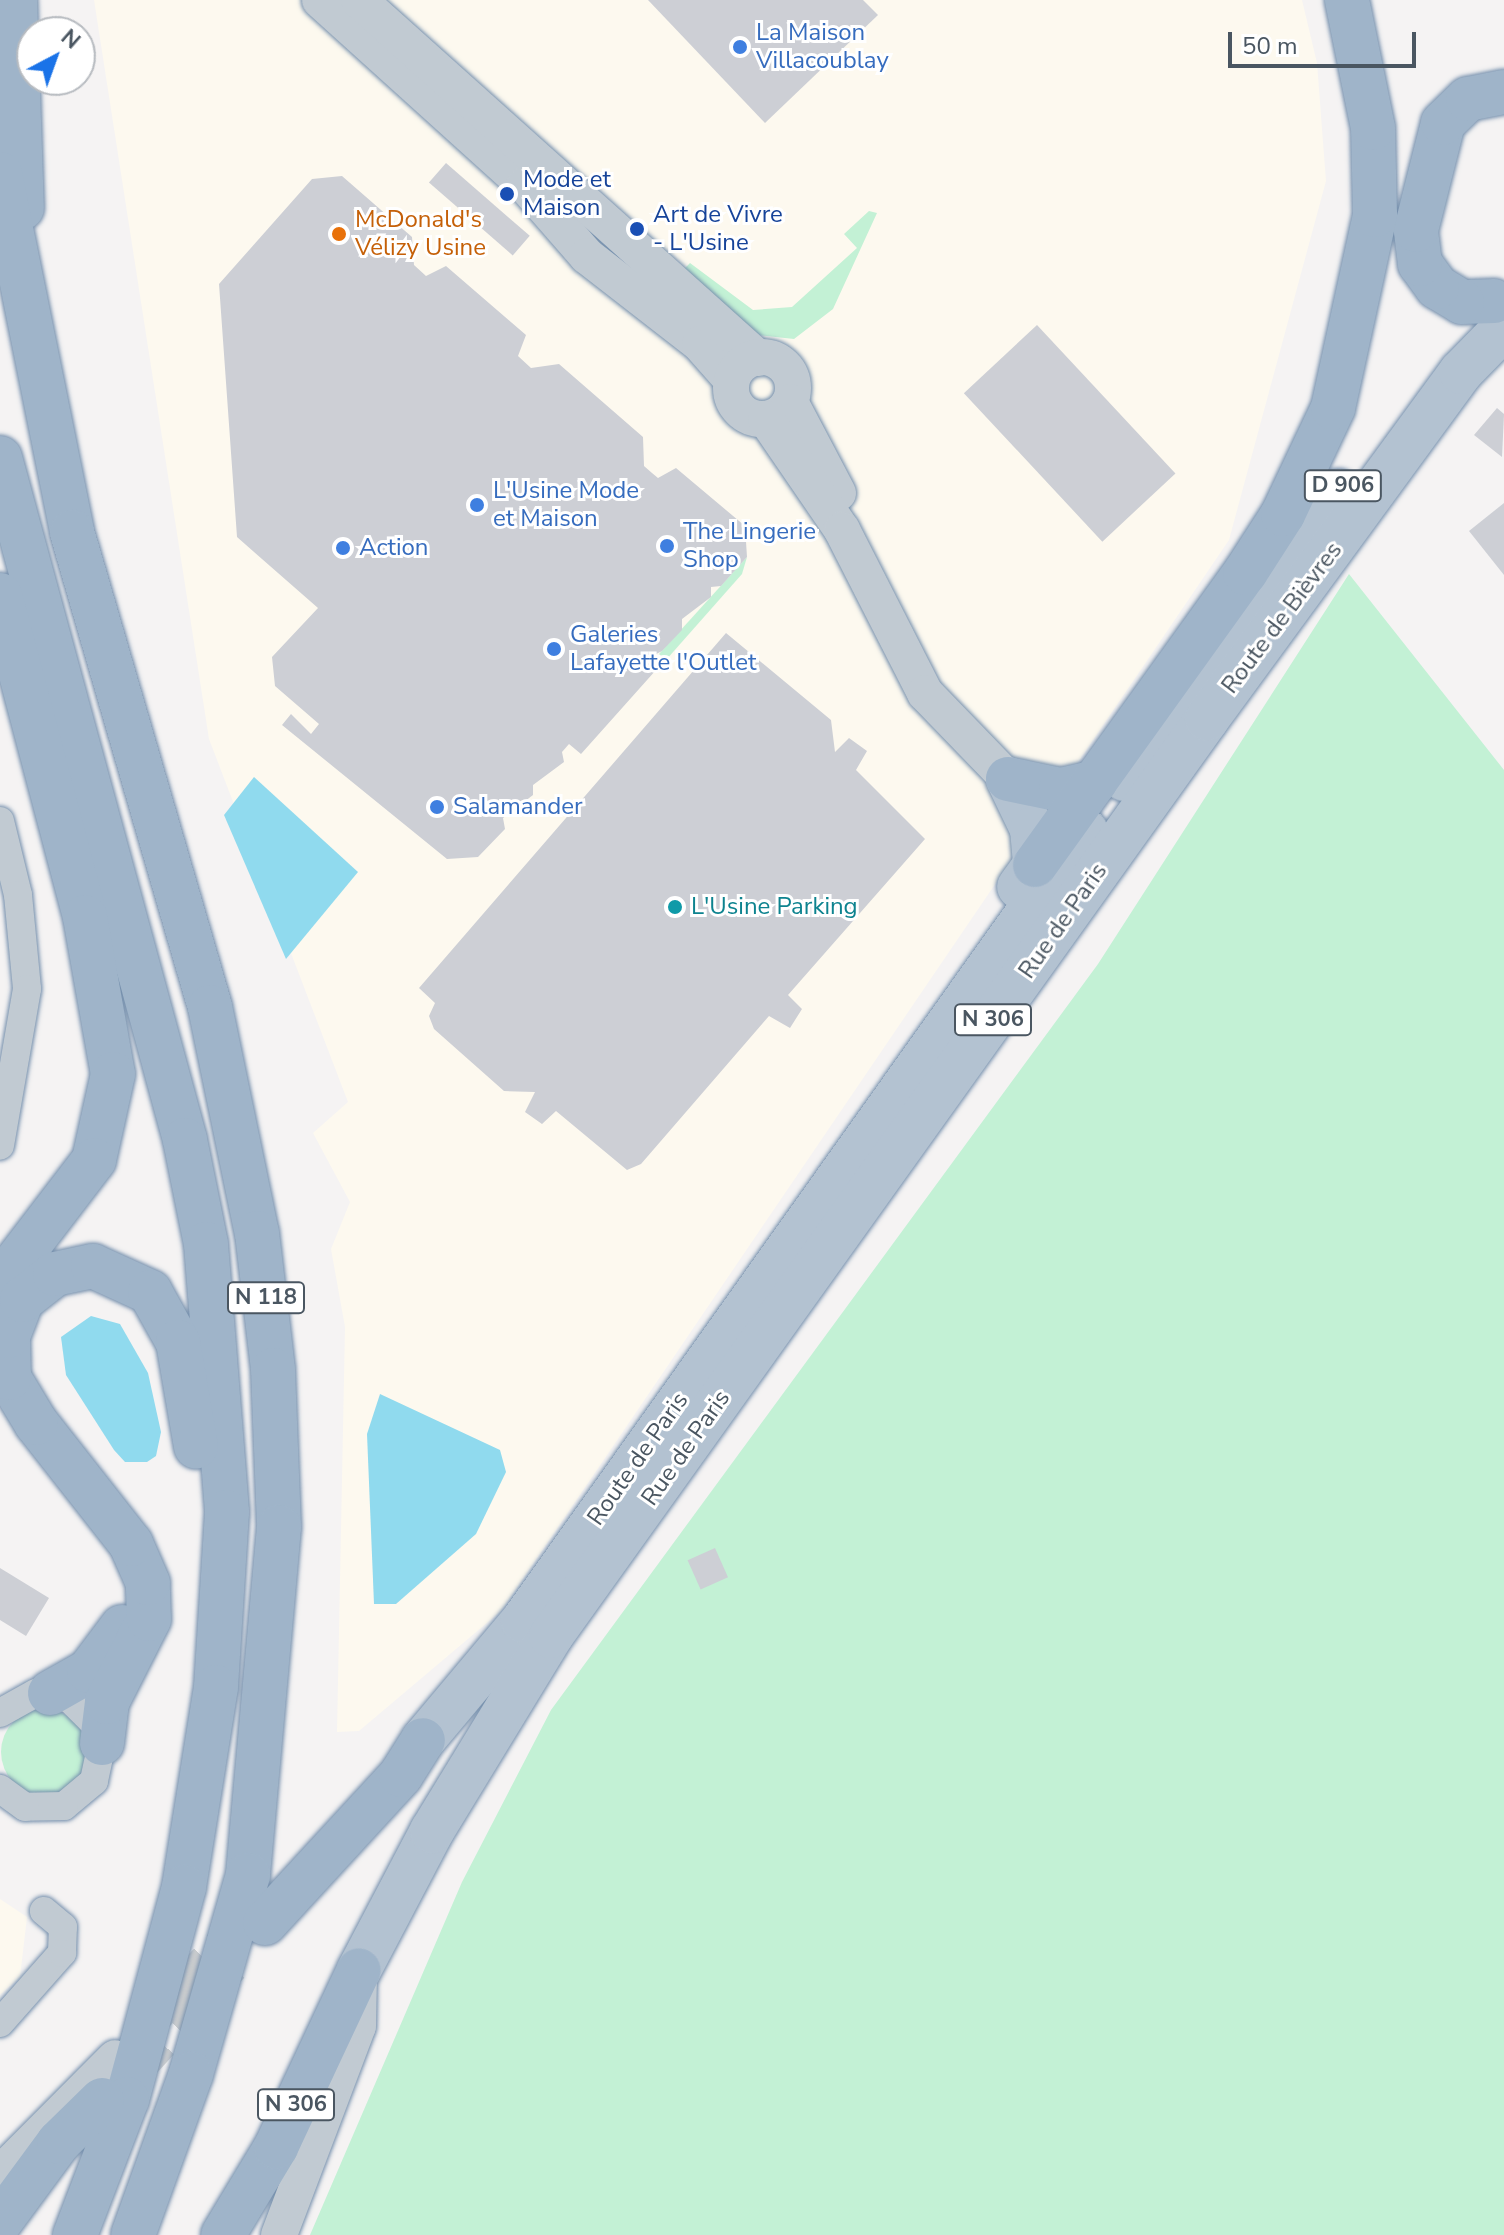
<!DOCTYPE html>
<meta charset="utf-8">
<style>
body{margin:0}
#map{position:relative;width:1504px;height:2235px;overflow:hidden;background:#f5f3f3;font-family:"Nunito Sans",sans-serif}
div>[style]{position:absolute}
.commercial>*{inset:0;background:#fdf9ef}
.green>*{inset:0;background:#c3f1d5}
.round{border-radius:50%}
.water>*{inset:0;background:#90daee}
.building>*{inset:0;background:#cdcfd5;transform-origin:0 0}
.tertiary-tunnel>*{height:36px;margin-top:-18px;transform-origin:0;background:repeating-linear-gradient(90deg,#caccce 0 36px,transparent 0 54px)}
.trunk-tunnel>*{height:44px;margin-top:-22px;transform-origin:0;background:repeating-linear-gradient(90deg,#caccce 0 44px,transparent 0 66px)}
.roads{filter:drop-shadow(0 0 2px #7690ad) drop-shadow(0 0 2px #7690ad)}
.minor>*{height:28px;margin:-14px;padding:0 14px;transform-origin:14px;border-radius:14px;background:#c1cad2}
.tertiary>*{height:36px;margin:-18px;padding:0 18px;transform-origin:18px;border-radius:18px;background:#c1cad2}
.tertiary>.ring{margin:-18px;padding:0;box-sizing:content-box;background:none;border:36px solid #c1cad2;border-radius:50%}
.primary>*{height:44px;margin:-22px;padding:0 22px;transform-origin:22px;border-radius:22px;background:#b3c2d1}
.trunk>*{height:44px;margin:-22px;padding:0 22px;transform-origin:22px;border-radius:22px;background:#9fb4c9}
.dots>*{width:22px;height:22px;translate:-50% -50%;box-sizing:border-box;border:4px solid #fff;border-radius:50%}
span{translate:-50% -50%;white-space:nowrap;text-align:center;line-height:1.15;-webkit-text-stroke:6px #fff;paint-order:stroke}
.shield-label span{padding:2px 6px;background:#fff;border:2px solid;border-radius:6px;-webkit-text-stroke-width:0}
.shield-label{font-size:22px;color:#4a5661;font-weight:700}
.shop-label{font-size:24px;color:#366cbe}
.left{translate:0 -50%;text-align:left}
.transit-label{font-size:24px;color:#164399}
.food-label{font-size:24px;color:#c56008}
.street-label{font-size:24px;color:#4a5661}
.culture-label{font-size:24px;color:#0d838f}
.north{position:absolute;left:16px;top:16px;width:80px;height:80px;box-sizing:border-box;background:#fff;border:2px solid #b7bbc0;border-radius:50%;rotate:41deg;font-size:22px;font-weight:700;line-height:32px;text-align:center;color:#4a5661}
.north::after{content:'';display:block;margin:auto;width:28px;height:36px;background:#1a73e8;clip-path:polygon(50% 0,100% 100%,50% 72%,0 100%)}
.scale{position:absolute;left:1228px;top:32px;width:188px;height:36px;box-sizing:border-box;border:4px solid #4a5661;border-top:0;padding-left:10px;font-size:24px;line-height:28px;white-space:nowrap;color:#4a5661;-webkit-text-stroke:6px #fff;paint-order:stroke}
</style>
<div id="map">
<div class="commercial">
<div style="clip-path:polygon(94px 0,1302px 0,1317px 63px,1326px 181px,1229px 540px,501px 1611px,359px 1731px,337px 1732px,345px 1327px,331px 1249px,350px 1202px,313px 1133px,348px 1102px,209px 739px)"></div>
<div style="clip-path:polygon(0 1899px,27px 1917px,20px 1977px,0 1995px)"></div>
</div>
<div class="green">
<div style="clip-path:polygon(869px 211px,877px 213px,833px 309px,794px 339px,757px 335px,681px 272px,690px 263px,753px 310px,792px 307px,857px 248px,844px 234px)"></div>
<div style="clip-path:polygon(747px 557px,742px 574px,666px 660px,659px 654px)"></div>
<div style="clip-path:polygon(1349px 574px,1504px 770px,1504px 2235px,310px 2235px,462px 1882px,551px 1710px,1098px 964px)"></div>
<div class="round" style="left:1px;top:1709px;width:86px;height:86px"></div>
</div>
<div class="water">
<div style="clip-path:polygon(254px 777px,358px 872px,286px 959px,224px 815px)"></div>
<div style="clip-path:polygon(91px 1316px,120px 1324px,148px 1373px,161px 1432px,156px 1456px,147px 1462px,125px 1462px,114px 1450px,66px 1375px,61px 1337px)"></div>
<div style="clip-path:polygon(380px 1394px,500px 1450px,506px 1472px,476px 1534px,396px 1604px,374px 1604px,367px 1434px)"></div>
</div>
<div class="building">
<div style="clip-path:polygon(648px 0,863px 0,878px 15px,765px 123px)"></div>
<div style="left:446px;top:163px;width:111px;height:26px;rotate:41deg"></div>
<div style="clip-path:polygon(342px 176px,412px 237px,414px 265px,426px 276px,446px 266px,526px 335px,518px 356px,531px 368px,559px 364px,643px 437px,644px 466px,652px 473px,658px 478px,676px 468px,745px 526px,747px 557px,721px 586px,711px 587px,711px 597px,682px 619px,682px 630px,662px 651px,645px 660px,656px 670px,581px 754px,569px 744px,562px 752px,564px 762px,533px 785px,533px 795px,503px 818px,505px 829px,478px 857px,447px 859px,282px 725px,291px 714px,311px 734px,319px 724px,275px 686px,272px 657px,318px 608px,237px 537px,219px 284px,312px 179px)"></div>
<div style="left:1037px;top:325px;width:203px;height:100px;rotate:47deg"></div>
<div style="clip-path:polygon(1497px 408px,1504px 414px,1502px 457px,1474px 435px)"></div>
<div style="clip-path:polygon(1504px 503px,1504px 575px,1469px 531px)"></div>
<div style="clip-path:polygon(726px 633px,831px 720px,835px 752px,849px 738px,867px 751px,856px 770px,925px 839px,788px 995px,802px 1009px,790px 1028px,769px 1016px,641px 1164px,627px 1170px,556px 1111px,542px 1124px,525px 1112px,535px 1092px,504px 1091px,434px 1029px,429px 1016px,435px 1003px,419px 988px)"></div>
<div style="left:715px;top:1548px;width:32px;height:30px;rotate:66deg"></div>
<div style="clip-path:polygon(0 1568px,49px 1598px,26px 1636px,0 1620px)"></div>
</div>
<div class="tertiary-tunnel">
<div style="left:145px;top:2026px;width:124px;rotate:-46.3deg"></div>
</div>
<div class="trunk-tunnel">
<div style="left:128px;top:2072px;width:148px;rotate:-47.5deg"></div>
</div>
<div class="roads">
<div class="minor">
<div style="left:0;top:821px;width:76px;rotate:76.3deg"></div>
<div style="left:18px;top:895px;width:94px;rotate:84.5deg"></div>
<div style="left:27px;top:989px;width:159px;rotate:99.8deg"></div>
<div style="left:0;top:1713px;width:41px;rotate:-29.1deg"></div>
<div style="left:36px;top:1693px;width:33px;rotate:9deg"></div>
<div style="left:69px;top:1698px;width:38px;rotate:45deg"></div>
<div style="left:96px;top:1725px;width:19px;rotate:72deg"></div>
<div style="left:102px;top:1743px;width:39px;rotate:102deg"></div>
<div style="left:94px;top:1781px;width:39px;rotate:140deg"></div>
<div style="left:64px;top:1806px;width:39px;rotate:179deg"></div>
<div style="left:25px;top:1807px;width:31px;rotate:-144deg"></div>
<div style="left:0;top:2023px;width:94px;rotate:-48.5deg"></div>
<div style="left:62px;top:1953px;width:26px;rotate:-88deg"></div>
<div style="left:63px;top:1927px;width:25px;rotate:-140deg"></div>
</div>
<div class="tertiary">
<div style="left:320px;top:0;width:276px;rotate:42.1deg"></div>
<div style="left:525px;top:185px;width:94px;rotate:48.9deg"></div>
<div style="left:587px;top:256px;width:143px;rotate:37.9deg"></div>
<div style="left:700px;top:344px;width:47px;rotate:48.5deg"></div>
<div style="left:359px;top:0;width:536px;rotate:41.9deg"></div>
<div class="ring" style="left:731px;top:357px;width:26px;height:26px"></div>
<div style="left:790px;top:402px;width:103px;rotate:62.2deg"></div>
<div style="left:766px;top:419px;width:135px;rotate:55.6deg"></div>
<div style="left:842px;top:530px;width:183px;rotate:63deg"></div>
<div style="left:925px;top:693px;width:120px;rotate:46deg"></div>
<div style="left:0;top:2174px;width:163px;rotate:-45.2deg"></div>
<div style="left:279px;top:2235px;width:223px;rotate:-69.3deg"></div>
<div style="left:358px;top:2026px;width:51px;rotate:-88.9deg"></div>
</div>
<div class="primary">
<div style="left:1008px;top:779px;width:55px;rotate:64.4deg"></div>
<div style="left:1032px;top:829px;width:36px;rotate:85deg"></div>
<div style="left:1035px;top:865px;width:27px;rotate:126deg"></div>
<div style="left:1124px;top:779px;width:359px;rotate:-53.3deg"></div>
<div style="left:423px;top:1740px;width:155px;rotate:-50deg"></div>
<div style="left:523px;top:1621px;width:970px;rotate:-54.52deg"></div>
<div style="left:359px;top:1970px;width:157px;rotate:-62.3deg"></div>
<div style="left:432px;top:1831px;width:228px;rotate:-58.6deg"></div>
<div style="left:551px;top:1636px;width:1127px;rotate:-54.42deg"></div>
<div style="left:1207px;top:719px;width:430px;rotate:-53.8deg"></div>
<div style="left:1461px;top:372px;width:62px;rotate:-45.7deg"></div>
</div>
<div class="trunk">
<div style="left:15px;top:0;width:208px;rotate:88.1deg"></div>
<div style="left:0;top:174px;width:365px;rotate:78.6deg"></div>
<div style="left:72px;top:532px;width:495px;rotate:73.8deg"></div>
<div style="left:210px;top:1007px;width:231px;rotate:78.3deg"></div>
<div style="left:257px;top:1233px;width:138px;rotate:83.3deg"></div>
<div style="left:273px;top:1370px;width:157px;rotate:87.8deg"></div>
<div style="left:279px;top:1527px;width:349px;rotate:95.1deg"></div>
<div style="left:248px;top:1875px;width:207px;rotate:106deg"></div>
<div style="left:191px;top:2074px;width:171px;rotate:109.8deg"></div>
<div style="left:1494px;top:301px;width:32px;rotate:178deg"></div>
<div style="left:1462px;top:302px;width:29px;rotate:-149deg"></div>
<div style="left:1437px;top:287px;width:29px;rotate:-126deg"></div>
<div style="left:1420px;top:264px;width:34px;rotate:-97deg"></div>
<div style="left:1416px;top:230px;width:110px;rotate:-75.8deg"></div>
<div style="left:1443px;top:123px;width:35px;rotate:-44deg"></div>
<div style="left:1468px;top:99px;width:37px;rotate:-11deg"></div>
<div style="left:0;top:458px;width:707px;rotate:74.82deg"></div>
<div style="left:185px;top:1140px;width:106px;rotate:78.6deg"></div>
<div style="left:206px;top:1244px;width:269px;rotate:85.5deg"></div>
<div style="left:227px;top:1512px;width:175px;rotate:93.6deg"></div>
<div style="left:216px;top:1687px;width:203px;rotate:99.1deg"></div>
<div style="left:184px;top:1887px;width:220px;rotate:105deg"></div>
<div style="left:127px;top:2099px;width:146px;rotate:110.9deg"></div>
<div style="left:0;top:595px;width:333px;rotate:75.2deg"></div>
<div style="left:85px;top:917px;width:159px;rotate:79.9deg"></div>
<div style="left:113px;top:1074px;width:88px;rotate:102.5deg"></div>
<div style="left:94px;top:1160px;width:155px;rotate:127.4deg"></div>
<div style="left:1008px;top:779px;width:54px;rotate:11.7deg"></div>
<div style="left:1061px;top:790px;width:35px;rotate:-13deg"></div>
<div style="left:1035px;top:865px;width:360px;rotate:-54.3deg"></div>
<div style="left:1245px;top:573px;width:70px;rotate:-57.2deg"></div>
<div style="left:1283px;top:514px;width:117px;rotate:-64.7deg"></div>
<div style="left:1333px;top:408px;width:198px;rotate:-77.7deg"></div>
<div style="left:1375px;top:215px;width:87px;rotate:-91.3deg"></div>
<div style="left:1373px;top:128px;width:131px;rotate:-101.5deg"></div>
<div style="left:50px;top:1693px;width:45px;rotate:-29.4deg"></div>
<div style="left:89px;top:1671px;width:55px;rotate:-53.1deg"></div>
<div style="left:102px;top:1743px;width:41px;rotate:-83deg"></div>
<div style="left:107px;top:1702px;width:93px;rotate:-63.2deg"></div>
<div style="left:149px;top:1619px;width:36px;rotate:-92deg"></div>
<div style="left:148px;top:1583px;width:43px;rotate:-113.6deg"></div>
<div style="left:131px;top:1544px;width:154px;rotate:-128.1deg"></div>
<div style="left:36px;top:1423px;width:52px;rotate:-121deg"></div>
<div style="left:9px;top:1378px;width:42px;rotate:-91.4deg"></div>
<div style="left:8px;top:1336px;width:39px;rotate:-69deg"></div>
<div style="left:22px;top:1300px;width:42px;rotate:-38.2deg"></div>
<div style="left:55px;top:1274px;width:39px;rotate:-12deg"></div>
<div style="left:93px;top:1266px;width:63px;rotate:24.5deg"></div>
<div style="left:150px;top:1292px;width:57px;rotate:60.8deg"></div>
<div style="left:178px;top:1342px;width:106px;rotate:80.2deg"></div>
<div style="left:265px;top:1923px;width:201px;rotate:-47.4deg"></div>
<div style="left:401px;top:1775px;width:41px;rotate:-57.8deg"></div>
<div style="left:0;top:2222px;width:99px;rotate:-53.6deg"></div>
<div style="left:59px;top:2142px;width:60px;rotate:-44.3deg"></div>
<div style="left:223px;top:2235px;width:103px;rotate:-58.9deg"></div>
<div style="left:276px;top:2147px;width:195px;rotate:-64.9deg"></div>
</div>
</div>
<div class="dots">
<div style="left:740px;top:47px;background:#3f7fe0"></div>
<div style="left:507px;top:194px;background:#1a4fb4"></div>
<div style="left:637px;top:229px;background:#1a4fb4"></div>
<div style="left:339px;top:234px;background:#e8710a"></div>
<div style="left:477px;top:505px;background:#3f7fe0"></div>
<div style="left:667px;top:546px;background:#3f7fe0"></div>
<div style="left:343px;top:548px;background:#3f7fe0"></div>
<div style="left:554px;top:649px;background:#3f7fe0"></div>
<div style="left:437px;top:807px;background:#3f7fe0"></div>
<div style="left:675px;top:907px;background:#0f9aa8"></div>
</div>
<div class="shield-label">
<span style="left:1343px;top:486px">D 906</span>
<span style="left:993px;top:1020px">N 306</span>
<span style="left:266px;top:1298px">N 118</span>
<span style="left:296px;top:2105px">N 306</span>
</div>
<div class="shop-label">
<span class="left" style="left:756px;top:47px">La Maison<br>Villacoublay</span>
<span class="left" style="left:493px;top:505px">L'Usine Mode<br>et Maison</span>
<span class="left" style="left:683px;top:546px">The Lingerie<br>Shop</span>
<span class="left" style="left:359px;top:548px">Action</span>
<span class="left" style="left:570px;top:649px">Galeries<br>Lafayette l'Outlet</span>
<span class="left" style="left:453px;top:807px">Salamander</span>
</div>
<div class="transit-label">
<span class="left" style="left:523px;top:194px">Mode et<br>Maison</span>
<span class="left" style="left:653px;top:229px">Art de Vivre<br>- L'Usine</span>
</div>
<div class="food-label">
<span class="left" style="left:355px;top:234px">McDonald's<br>Vélizy Usine</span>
</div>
<div class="street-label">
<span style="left:1282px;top:618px;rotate:-53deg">Route de Bièvres</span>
<span style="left:1063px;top:921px;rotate:-55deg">Rue de Paris</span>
<span style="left:686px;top:1448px;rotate:-55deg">Rue de Paris</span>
<span style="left:638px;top:1459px;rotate:-55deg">Route de Paris</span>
</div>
<div class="culture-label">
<span class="left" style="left:691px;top:907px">L'Usine Parking</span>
</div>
<div class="north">N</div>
<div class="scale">50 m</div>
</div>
